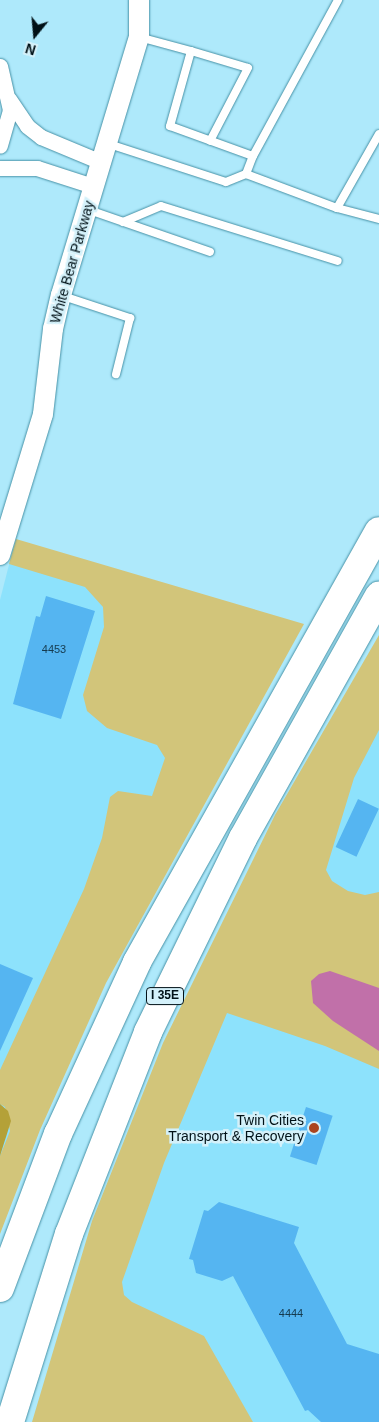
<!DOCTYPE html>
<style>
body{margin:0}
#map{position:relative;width:379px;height:1422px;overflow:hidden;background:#aee9fb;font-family:Helvetica,sans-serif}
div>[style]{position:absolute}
.built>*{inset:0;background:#8de2fc}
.green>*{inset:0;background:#d2c57a}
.forest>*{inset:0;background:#b4a138}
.water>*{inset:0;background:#c170a9}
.building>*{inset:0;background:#55b5f1;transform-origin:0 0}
.roads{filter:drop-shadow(0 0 1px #4691a6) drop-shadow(0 0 1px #4691a6)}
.service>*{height:8px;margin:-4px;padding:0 4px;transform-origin:4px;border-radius:4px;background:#fff}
.minor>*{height:15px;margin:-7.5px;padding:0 7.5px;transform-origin:7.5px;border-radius:7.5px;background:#fff}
.tertiary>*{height:20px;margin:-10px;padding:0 10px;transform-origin:10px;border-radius:10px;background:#fff}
.motorway>*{height:28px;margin:-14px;padding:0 14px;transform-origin:14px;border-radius:14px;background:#fff}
.dots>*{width:14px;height:14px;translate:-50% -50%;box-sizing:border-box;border:2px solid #d4f1fa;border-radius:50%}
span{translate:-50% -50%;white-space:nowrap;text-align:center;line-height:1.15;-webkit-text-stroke:5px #d4f1fa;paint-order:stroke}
.number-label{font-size:11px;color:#153a4e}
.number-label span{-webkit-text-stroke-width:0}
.shield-label span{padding:1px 4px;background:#d4f1fa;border:1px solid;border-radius:4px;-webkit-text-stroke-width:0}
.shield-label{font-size:12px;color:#001117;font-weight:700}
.street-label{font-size:14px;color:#001117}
.poi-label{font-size:14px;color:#001117}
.right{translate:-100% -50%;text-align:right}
.north{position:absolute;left:10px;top:10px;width:50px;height:50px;-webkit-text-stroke:4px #d4f1fa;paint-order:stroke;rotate:197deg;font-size:14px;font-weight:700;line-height:20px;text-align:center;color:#001117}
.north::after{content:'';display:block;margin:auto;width:18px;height:22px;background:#001117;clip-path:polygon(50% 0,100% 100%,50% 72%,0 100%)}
</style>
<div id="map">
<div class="built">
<div style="clip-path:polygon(13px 549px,280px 631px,0 1174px,0 600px)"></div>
<div style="clip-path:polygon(379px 685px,379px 1422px,64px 1422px,122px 1216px)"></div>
</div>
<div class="green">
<div style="clip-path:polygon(16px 539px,304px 624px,106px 983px,40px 1130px,0 1234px,0 1156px,10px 1131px,5px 1107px,0 1104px,0 1070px,84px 889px,102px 838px,110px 797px,118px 791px,152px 796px,165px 758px,157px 745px,107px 728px,87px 711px,83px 695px,104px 627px,103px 607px,85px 587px,9px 564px)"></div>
<div style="clip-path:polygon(379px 635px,379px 730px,354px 778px,326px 870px,332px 881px,348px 891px,365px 895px,379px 892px,379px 1069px,325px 1046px,227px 1013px,164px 1163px,122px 1282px,124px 1295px,132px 1302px,204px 1336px,253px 1422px,32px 1422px,92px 1221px,163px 1043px,275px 815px)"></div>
</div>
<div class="forest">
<div style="clip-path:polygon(0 1104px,8px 1111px,11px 1121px,0 1156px)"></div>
</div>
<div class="water">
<div style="clip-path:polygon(330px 971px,379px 988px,379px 1051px,333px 1021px,313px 1003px,311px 981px,319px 974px)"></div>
</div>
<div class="building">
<div style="clip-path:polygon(46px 596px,95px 611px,61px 719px,13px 704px,36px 616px,40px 617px)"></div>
<div style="left:358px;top:799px;width:23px;height:53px;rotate:25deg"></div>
<div style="clip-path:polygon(0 964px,33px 978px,0 1051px)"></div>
<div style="left:306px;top:1107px;width:28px;height:52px;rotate:18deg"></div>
<div style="clip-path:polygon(219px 1202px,299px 1227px,294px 1243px,347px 1344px,379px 1354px,379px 1422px,321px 1422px,308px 1410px,305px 1411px,233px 1276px,222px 1281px,196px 1273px,193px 1260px,189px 1259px,204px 1210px,208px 1211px)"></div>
</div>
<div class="roads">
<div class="service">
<div style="left:139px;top:37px;width:54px;rotate:15.1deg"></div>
<div style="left:191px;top:51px;width:78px;rotate:105.6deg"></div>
<div style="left:170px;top:126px;width:88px;rotate:19.9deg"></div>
<div style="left:253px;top:156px;width:178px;rotate:-61.4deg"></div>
<div style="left:191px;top:51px;width:59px;rotate:16.6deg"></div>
<div style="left:248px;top:68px;width:82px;rotate:117.5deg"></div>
<div style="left:109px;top:144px;width:123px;rotate:18deg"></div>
<div style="left:226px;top:182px;width:22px;rotate:-22deg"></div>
<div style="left:246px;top:174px;width:97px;rotate:20.5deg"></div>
<div style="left:337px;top:208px;width:43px;rotate:14.7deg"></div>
<div style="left:246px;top:174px;width:19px;rotate:-69deg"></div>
<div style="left:337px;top:208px;width:85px;rotate:-60.4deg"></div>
<div style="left:89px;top:210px;width:128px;rotate:19.1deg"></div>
<div style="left:123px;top:222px;width:41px;rotate:-22.8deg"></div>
<div style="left:161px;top:206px;width:185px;rotate:17.3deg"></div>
<div style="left:63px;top:296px;width:71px;rotate:18.2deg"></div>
<div style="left:130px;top:318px;width:58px;rotate:104deg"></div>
</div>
<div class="minor">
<div style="left:0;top:66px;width:45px;rotate:77.2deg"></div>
<div style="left:10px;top:110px;width:37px;rotate:106deg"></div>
<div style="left:9px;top:99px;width:32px;rotate:56deg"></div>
<div style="left:27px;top:126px;width:18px;rotate:38deg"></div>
<div style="left:41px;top:137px;width:65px;rotate:22.6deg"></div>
<div style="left:0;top:168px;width:37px"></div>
<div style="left:37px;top:168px;width:59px;rotate:17.8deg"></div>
</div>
<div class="tertiary">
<div style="left:0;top:555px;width:147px;rotate:-73deg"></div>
<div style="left:43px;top:414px;width:86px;rotate:-83.3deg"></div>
<div style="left:53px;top:329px;width:35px;rotate:-77deg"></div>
<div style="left:61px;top:295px;width:270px;rotate:-73.2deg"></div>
<div style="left:139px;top:37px;width:37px;rotate:-90deg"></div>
</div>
<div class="motorway">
<div style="left:0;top:1288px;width:165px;rotate:-69.4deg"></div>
<div style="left:58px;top:1134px;width:189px;rotate:-65.3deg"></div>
<div style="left:137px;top:962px;width:494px;rotate:-60.7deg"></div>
<div style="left:10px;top:1422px;width:197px;rotate:-72.6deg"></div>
<div style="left:69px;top:1234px;width:217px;rotate:-68.6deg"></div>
<div style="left:148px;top:1032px;width:216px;rotate:-63.9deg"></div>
<div style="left:243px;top:838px;width:278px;rotate:-60.7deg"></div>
</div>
</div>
<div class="dots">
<div style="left:314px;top:1128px;background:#ab441e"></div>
</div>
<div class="number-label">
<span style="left:54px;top:649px">4453</span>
<span style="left:291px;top:1313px">4444</span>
</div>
<div class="shield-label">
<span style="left:165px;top:996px">I 35E</span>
</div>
<div class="street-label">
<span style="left:72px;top:262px;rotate:-74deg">White Bear Parkway</span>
</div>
<div class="poi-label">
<span class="right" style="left:304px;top:1128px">Twin Cities<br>Transport &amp; Recovery</span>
</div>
<div class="north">N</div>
</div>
